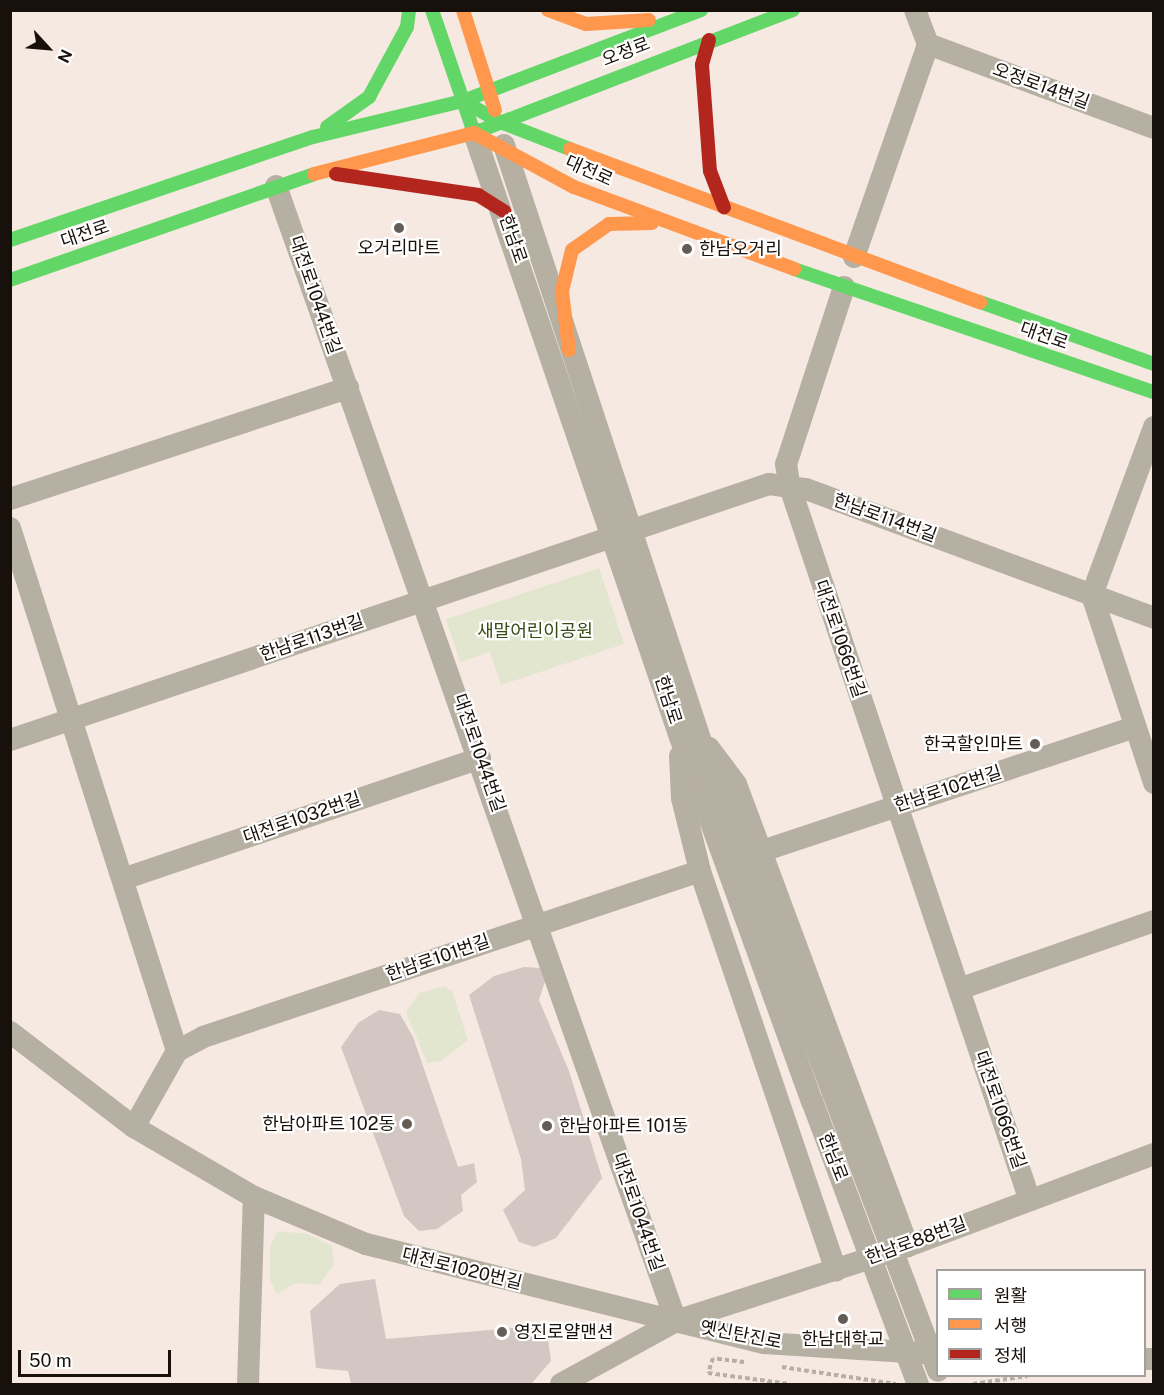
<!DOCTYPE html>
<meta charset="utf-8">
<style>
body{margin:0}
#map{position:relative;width:1164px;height:1395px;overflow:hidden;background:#f6e9e2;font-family:"Public Sans","Noto Sans KR",sans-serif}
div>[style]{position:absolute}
.green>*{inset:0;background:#e3e6cf}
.building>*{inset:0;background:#d2c7c2}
.path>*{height:4px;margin-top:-2px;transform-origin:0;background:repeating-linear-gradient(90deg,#b6afa6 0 4.5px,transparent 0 7.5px)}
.street>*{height:22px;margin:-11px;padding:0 11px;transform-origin:11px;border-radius:11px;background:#b6b0a2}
.fast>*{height:14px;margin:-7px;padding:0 7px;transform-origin:7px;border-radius:7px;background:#63d668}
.slow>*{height:14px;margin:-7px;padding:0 7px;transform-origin:7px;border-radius:7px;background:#ff974d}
.jam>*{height:14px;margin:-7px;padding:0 7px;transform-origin:7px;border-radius:7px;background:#b3261e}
.street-bridge>*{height:22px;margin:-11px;padding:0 11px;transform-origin:11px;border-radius:11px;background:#b6b0a2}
.dots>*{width:16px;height:16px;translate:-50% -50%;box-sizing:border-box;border:3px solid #fff;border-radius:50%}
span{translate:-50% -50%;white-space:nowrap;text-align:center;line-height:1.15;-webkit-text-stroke:4.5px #fff;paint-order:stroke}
.street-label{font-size:18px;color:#17100b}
.poi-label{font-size:18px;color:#17100b}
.left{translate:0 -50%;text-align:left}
.right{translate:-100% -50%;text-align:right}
.park-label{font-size:18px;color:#374b14}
.frame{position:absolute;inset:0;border:12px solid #17100b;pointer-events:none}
.legend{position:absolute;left:936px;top:1269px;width:210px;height:108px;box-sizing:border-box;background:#fff;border:2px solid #a29f9d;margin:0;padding:8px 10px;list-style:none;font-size:18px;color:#17100b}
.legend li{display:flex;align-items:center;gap:12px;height:30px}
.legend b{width:30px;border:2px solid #a29f9d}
.north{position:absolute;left:18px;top:18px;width:60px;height:60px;-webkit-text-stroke:4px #fff;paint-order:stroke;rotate:116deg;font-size:16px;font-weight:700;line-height:24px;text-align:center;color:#17100b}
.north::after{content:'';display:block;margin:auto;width:21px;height:27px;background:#17100b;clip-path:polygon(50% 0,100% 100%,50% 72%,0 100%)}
.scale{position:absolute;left:18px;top:1350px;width:153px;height:27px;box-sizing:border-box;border:3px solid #17100b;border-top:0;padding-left:8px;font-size:18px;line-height:21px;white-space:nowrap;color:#17100b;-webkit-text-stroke:4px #fff;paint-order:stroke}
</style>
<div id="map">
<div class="green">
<div style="clip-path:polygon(599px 568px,624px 644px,501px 685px,490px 652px,460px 662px,446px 619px)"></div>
<div style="clip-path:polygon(444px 986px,452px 991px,468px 1040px,441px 1061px,427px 1063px,406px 1012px,419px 993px)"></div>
<div style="clip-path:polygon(278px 1231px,308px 1234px,332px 1246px,334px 1264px,319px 1285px,295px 1283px,277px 1294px,270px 1280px,270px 1246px)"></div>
</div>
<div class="building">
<div style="clip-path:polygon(524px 967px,541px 968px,545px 981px,539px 1000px,569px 1071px,602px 1178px,556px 1238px,534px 1247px,519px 1242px,503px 1210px,525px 1190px,521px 1159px,469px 995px,494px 976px)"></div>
<div style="clip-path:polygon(379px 1010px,400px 1014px,413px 1037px,458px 1167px,474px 1163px,477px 1182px,461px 1195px,463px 1211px,437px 1229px,419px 1231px,404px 1216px,341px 1047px,358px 1023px)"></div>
<div style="clip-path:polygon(375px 1279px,386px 1339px,546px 1325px,551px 1361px,531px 1384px,351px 1384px,348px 1371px,316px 1368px,310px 1311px,340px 1284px)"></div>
</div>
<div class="path">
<div style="left:744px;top:1362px;width:31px;rotate:-173deg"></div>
<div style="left:713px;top:1358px;width:16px;rotate:108deg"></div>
<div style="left:708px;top:1373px;width:82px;rotate:7.7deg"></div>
<div style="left:782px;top:1367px;width:115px;rotate:8.5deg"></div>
<div style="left:973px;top:1384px;width:55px;rotate:-8.4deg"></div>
</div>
<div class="street">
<div style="left:928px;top:44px;width:241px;rotate:20.4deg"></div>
<div style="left:474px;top:133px;width:638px;rotate:71.17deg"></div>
<div style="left:680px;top:737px;width:387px;rotate:70.1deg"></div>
<div style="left:504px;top:145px;width:673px;rotate:71.73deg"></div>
<div style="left:715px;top:784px;width:331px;rotate:69.1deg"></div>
<div style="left:276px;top:186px;width:1203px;rotate:70.59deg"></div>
<div style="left:854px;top:257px;width:225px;rotate:-70.8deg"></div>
<div style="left:928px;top:44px;width:36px;rotate:-111deg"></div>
<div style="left:844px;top:287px;width:186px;rotate:108.1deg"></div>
<div style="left:786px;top:464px;width:20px;rotate:81deg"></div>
<div style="left:789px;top:484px;width:753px;rotate:71.42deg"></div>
<div style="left:1154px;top:427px;width:179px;rotate:110.3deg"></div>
<div style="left:1092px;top:595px;width:198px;rotate:71.7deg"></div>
<div style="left:10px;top:499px;width:356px;rotate:-18.2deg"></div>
<div style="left:10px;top:528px;width:549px;rotate:72.29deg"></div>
<div style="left:177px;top:1051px;width:87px;rotate:119.5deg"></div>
<div style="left:10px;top:740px;width:801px;rotate:-18.64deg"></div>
<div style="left:769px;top:484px;width:37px;rotate:8deg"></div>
<div style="left:806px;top:489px;width:371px;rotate:20.3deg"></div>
<div style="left:709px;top:748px;width:45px;rotate:53.1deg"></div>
<div style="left:736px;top:784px;width:493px;rotate:69.6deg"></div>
<div style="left:680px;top:756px;width:42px;rotate:87.3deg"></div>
<div style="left:682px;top:798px;width:75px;rotate:76.1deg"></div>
<div style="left:700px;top:871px;width:422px;rotate:71.2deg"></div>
<div style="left:762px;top:851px;width:393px;rotate:-18.4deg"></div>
<div style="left:123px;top:879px;width:377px;rotate:-18.7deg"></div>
<div style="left:959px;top:989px;width:207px;rotate:-19.2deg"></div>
<div style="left:10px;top:1032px;width:156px;rotate:37.5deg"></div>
<div style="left:134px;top:1127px;width:139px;rotate:30.3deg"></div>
<div style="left:254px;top:1197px;width:121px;rotate:22.8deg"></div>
<div style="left:366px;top:1244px;width:410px;rotate:14deg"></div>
<div style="left:764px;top:1343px;width:160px;rotate:3.6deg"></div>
<div style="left:177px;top:1051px;width:30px;rotate:-28deg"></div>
<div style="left:203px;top:1037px;width:524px;rotate:-18.47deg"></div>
<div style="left:1144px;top:1359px;width:10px"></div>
<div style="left:248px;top:1384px;width:187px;rotate:-88.2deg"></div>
<div style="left:561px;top:1384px;width:131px;rotate:-28.7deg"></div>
<div style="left:676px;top:1321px;width:244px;rotate:-17.9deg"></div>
<div style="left:908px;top:1246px;width:263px;rotate:-20.5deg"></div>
</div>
<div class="fast">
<div style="left:432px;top:10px;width:130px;rotate:71.1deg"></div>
<div style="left:474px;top:133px;width:342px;rotate:-21.1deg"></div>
<div style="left:463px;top:101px;width:255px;rotate:-20.9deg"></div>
<div style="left:327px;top:127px;width:52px;rotate:-35.5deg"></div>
<div style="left:369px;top:97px;width:80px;rotate:-61.5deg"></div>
<div style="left:407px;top:27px;width:17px;rotate:-83deg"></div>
<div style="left:10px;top:240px;width:320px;rotate:-18.8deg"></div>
<div style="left:313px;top:137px;width:154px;rotate:-13.5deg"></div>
<div style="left:463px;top:101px;width:43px;rotate:29.6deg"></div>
<div style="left:500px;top:122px;width:75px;rotate:21.1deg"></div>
<div style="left:794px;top:269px;width:380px;rotate:18.9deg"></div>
<div style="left:10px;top:280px;width:322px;rotate:-19.2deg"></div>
<div style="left:980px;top:302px;width:185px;rotate:19.6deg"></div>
</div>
<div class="slow">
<div style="left:463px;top:10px;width:105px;rotate:72.3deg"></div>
<div style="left:548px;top:10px;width:40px;rotate:20.2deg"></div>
<div style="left:586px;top:24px;width:63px;rotate:-3.6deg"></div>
<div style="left:570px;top:149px;width:438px;rotate:20.5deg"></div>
<div style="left:314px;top:174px;width:165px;rotate:-14.4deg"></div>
<div style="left:474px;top:133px;width:114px;rotate:28.4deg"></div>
<div style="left:574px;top:187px;width:235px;rotate:20.4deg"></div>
<div style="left:569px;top:350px;width:59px;rotate:-96.8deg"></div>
<div style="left:562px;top:291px;width:42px;rotate:-76.3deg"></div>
<div style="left:572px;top:250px;width:45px;rotate:-35.1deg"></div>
<div style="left:609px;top:224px;width:43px;rotate:-1.3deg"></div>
</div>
<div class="jam">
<div style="left:709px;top:40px;width:26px;rotate:106deg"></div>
<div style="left:702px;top:65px;width:106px;rotate:85.7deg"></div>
<div style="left:710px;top:171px;width:39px;rotate:69deg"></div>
<div style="left:336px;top:174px;width:144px;rotate:8.4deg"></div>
<div style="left:478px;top:195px;width:31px;rotate:32deg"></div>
</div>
<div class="street-bridge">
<div style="left:833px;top:1093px;width:297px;rotate:69.3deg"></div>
<div style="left:812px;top:1101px;width:302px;rotate:69.5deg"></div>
</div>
<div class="dots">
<div style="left:399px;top:228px;background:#655c56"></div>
<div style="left:687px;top:249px;background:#655c56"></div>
<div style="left:1035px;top:744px;background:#655c56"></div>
<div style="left:407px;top:1124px;background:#655c56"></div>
<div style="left:547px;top:1126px;background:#655c56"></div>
<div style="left:843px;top:1319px;background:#655c56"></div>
<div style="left:502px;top:1332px;background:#655c56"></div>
</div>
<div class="street-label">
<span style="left:626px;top:52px;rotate:-21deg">오정로</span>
<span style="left:1041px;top:86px;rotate:20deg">오정로14번길</span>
<span style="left:589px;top:171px;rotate:24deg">대전로</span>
<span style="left:85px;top:234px;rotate:-19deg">대전로</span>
<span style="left:513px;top:239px;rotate:71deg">한남로</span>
<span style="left:315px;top:295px;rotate:71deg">대전로1044번길</span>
<span style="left:1044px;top:336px;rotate:19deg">대전로</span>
<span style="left:885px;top:518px;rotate:20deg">한남로114번길</span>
<span style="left:312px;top:638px;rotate:-19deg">한남로113번길</span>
<span style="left:840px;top:639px;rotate:71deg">대전로1066번길</span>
<span style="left:668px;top:700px;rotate:72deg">한남로</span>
<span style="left:479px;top:753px;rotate:71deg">대전로1044번길</span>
<span style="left:948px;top:789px;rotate:-18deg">한남로102번길</span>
<span style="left:302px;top:818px;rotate:-19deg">대전로1032번길</span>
<span style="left:438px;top:958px;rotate:-19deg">한남로101번길</span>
<span style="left:1000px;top:1110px;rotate:71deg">대전로1066번길</span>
<span style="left:833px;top:1157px;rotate:69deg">한남로</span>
<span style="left:638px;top:1212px;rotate:71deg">대전로1044번길</span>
<span style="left:916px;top:1241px;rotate:-20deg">한남로88번길</span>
<span style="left:462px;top:1269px;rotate:14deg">대전로1020번길</span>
<span style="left:741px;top:1335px;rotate:11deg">옛신탄진로</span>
</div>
<div class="poi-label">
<span style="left:399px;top:248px">오거리마트</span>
<span class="left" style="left:699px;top:249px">한남오거리</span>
<span class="right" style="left:1023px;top:744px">한국할인마트</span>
<span class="right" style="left:395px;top:1124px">한남아파트 102동</span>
<span class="left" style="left:559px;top:1126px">한남아파트 101동</span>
<span class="left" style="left:514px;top:1332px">영진로얄맨션</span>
<span style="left:843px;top:1339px">한남대학교</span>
</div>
<div class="park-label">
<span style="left:535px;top:631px">새말어린이공원</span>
</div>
<div class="frame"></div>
<ul class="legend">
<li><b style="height:8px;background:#63d668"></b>원활</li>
<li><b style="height:8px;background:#ff974d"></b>서행</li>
<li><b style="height:8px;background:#b3261e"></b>정체</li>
</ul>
<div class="north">N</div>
<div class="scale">50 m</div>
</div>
